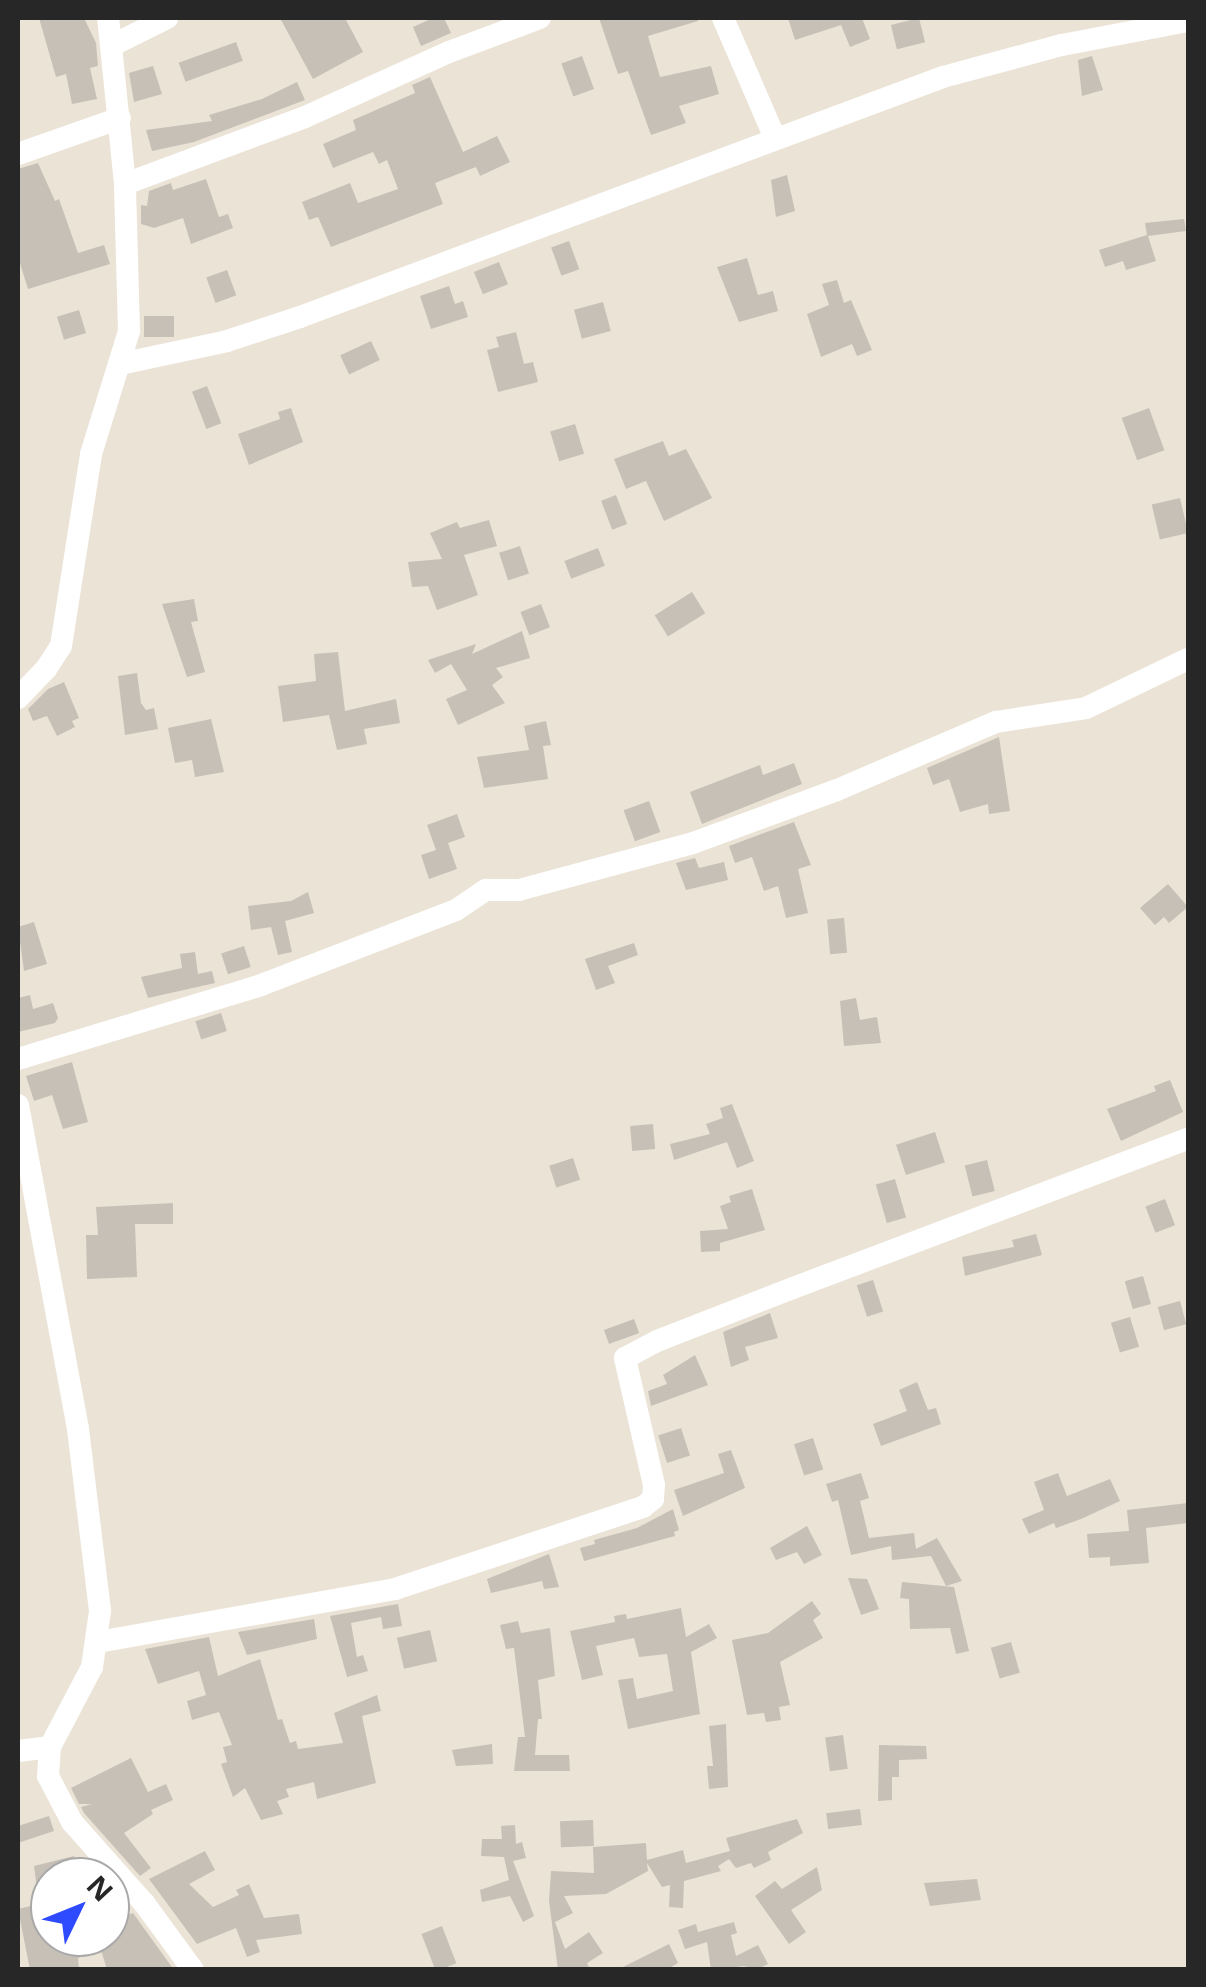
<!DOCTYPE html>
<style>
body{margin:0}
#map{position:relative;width:1206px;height:1987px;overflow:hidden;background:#ebe3d6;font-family:"Open Sans",sans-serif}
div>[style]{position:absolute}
.building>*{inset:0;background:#c6c0b6;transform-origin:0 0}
.minor>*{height:22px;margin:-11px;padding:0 11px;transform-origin:11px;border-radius:11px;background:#fff}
span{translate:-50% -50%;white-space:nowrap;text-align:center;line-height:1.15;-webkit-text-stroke:8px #fff;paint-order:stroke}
.frame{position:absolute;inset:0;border:20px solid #272727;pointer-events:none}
.north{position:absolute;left:30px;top:1857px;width:100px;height:100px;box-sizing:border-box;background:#fff;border:2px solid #a9a9a9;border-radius:50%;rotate:47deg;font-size:28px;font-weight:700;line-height:40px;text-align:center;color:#272727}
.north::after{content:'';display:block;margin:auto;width:35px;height:45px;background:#2f4bff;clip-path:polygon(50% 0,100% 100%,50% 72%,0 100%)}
</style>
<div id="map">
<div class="building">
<div style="clip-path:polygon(39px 18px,84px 18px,96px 43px,98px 66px,90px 68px,97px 99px,72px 104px,66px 74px,56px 77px)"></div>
<div style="clip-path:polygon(280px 18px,345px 18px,363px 52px,313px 79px)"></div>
<div style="clip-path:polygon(433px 18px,444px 18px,451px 33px,421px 46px,413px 27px)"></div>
<div style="clip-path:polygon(599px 18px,697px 18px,698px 21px,648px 36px,660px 77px,711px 66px,719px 94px,679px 106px,686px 123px,651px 135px,628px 71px,618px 74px)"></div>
<div style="clip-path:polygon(788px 18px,862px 18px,870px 39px,850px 47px,841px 25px,795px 40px)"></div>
<div style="left:919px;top:18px;width:25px;height:29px;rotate:76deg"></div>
<div style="left:236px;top:42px;width:20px;height:61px;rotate:70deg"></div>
<div style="left:582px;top:56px;width:35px;height:22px;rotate:70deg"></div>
<div style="clip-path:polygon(1092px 56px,1103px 90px,1082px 96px,1078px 60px)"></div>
<div style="clip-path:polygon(153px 66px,162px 94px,134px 102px,129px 73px)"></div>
<div style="clip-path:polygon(430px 77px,463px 152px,497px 136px,510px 162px,480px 176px,476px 167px,435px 183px,443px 204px,331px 247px,318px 217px,309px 220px,302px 202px,350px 183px,358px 203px,398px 189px,387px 160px,379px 164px,373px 152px,333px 168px,323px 144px,356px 130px,353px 120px,415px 93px,412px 85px)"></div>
<div style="clip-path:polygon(297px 82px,305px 100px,194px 142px,152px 151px,146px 130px,212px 121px,209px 115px,262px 99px)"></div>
<div style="clip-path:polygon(38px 163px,55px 201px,59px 199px,78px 253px,104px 245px,110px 264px,28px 289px,18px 257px,18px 169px)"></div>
<div style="clip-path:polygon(787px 175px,795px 211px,776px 217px,771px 180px)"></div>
<div style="clip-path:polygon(206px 179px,219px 217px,228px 214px,233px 228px,191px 244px,183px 218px,154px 228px,141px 224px,141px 205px,147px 206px,149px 191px,171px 183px,173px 190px)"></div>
<div style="clip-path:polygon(1184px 219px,1186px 231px,1148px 236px,1156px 261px,1126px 270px,1123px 261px,1105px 267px,1099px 250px,1147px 235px,1145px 223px)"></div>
<div style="left:569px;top:241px;width:30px;height:19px;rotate:70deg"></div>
<div style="clip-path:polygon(747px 258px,758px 295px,773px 291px,778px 311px,739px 322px,717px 267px)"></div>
<div style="left:499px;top:262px;width:24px;height:27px;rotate:68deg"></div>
<div style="left:227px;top:270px;width:27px;height:22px;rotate:70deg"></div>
<div style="clip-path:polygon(837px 280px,844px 303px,851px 300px,872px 350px,857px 356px,852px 344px,821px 357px,807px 314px,829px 305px,822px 284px)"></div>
<div style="clip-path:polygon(449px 286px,455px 304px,463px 301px,468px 317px,431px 329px,420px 296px)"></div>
<div style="left:603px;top:302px;width:30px;height:30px;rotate:75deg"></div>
<div style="left:79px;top:310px;width:24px;height:23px;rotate:73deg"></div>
<div style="left:144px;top:316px;width:30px;height:21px"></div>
<div style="clip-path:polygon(516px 332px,524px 364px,533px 362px,538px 382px,498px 392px,487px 350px,499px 347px,496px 337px)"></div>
<div style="left:371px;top:341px;width:21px;height:34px;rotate:65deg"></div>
<div style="left:207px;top:386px;width:40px;height:16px;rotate:69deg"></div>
<div style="clip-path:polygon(291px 408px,303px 442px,249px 465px,238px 434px,280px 419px,278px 412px)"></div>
<div style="left:1149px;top:408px;width:45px;height:29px;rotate:70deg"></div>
<div style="left:575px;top:424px;width:31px;height:26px;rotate:73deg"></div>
<div style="clip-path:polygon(663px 441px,669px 456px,686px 449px,712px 498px,664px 521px,646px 481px,626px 489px,614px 459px)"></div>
<div style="left:616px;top:495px;width:31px;height:16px;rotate:69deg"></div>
<div style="left:1180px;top:498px;width:36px;height:29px;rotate:77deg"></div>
<div style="clip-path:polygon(489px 520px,497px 546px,464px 555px,478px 595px,437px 610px,428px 586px,412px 587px,408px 562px,442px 559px,430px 533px,457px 522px,460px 528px)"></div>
<div style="left:520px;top:546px;width:29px;height:22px;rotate:72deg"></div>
<div style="left:598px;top:548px;width:19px;height:36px;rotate:69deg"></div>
<div style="left:692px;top:592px;width:25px;height:44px;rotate:58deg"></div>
<div style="clip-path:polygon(194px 599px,198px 621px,191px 622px,205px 672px,187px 677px,162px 604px)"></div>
<div style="left:541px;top:604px;width:25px;height:22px;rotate:69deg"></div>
<div style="clip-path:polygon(522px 631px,530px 658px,496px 668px,503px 677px,492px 685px,505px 703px,458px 725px,446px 699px,467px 690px,451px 664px,435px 673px,428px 660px,476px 644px,472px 654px)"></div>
<div style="clip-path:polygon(338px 652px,345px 711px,396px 699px,400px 723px,364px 729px,367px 744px,337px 750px,329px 715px,283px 722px,278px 686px,316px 681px,314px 654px)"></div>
<div style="clip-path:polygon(137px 673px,141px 703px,146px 710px,154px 708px,158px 729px,125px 735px,118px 676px)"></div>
<div style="clip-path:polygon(64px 682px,79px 718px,72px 721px,75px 727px,57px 736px,47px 716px,33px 721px,28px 709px,48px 689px)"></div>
<div style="clip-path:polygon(211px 719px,224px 772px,195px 777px,192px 760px,175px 763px,168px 728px)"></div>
<div style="clip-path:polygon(546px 721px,551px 745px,543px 746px,548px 779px,484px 788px,477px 757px,529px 750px,524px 726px)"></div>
<div style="clip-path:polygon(999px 737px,1010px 811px,989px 814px,988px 804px,960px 812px,949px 779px,933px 785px,927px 768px)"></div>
<div style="clip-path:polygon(794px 763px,802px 784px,702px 824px,690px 792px,760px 765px,763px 775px)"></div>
<div style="left:649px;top:801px;width:33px;height:27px;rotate:70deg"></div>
<div style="clip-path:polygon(457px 814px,465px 837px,448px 843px,457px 869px,429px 879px,421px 855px,436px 850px,427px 825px)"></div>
<div style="clip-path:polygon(794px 822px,811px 865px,798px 869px,808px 913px,786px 918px,778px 886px,764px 891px,752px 857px,735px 863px,729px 846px)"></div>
<div style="clip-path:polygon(695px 858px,699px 868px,724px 862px,728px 880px,686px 890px,676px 863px)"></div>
<div style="clip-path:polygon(1168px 884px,1188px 907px,1169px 923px,1164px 917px,1155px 925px,1140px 908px)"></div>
<div style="clip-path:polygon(308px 892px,314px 913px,285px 921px,292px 952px,278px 955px,271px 927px,251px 930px,248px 906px,291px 901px)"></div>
<div style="left:844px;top:918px;width:35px;height:17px;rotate:85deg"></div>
<div style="clip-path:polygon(34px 922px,47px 964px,24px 971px,18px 927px)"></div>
<div style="clip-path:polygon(634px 943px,638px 955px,608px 966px,615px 983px,596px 990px,585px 959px)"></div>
<div style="left:244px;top:946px;width:22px;height:24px;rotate:72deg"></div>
<div style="clip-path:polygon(195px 952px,198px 974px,212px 971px,215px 983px,148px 998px,141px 977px,182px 968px,180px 954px)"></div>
<div style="clip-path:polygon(30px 995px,33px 1009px,53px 1003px,58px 1018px,55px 1023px,18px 1032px,18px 998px)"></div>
<div style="clip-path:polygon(856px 998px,860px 1020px,877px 1017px,881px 1043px,844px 1046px,840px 1001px)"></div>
<div style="left:221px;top:1013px;width:19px;height:27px;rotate:72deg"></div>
<div style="clip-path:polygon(72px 1062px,88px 1122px,63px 1129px,52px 1095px,34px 1101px,26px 1076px)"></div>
<div style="clip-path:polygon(1170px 1080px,1183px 1112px,1121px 1141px,1107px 1109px,1156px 1091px,1154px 1086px)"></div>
<div style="clip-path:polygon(732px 1104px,754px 1161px,737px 1168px,727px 1142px,674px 1160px,670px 1144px,710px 1134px,706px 1124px,723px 1118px,720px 1108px)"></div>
<div style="left:653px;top:1124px;width:25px;height:23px;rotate:85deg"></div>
<div style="left:935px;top:1132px;width:32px;height:41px;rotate:72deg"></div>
<div style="left:573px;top:1158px;width:23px;height:25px;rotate:72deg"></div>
<div style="left:987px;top:1160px;width:32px;height:23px;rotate:76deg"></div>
<div style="left:895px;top:1179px;width:40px;height:20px;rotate:74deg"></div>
<div style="clip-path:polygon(752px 1189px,765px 1230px,720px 1243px,720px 1251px,701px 1252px,700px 1231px,728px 1229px,720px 1206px,731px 1202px,729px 1196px)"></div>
<div style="left:1165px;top:1199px;width:28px;height:21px;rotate:69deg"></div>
<div style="clip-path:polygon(173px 1203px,173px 1224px,135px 1224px,137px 1277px,87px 1279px,86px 1235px,98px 1235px,96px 1207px)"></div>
<div style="clip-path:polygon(1036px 1234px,1042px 1255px,965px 1276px,962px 1257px,1014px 1247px,1012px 1240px)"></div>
<div style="left:1143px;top:1276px;width:29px;height:19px;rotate:74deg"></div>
<div style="left:873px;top:1280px;width:33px;height:17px;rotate:72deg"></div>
<div style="left:1180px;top:1301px;width:24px;height:23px;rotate:75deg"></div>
<div style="clip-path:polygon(770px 1313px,778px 1338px,745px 1347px,749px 1360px,731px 1367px,723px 1332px)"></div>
<div style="left:1130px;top:1317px;width:31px;height:20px;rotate:73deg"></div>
<div style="left:634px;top:1319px;width:15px;height:32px;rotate:70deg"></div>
<div style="clip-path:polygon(695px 1355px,708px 1385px,651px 1406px,648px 1391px,667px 1384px,663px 1375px)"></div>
<div style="clip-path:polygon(917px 1382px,928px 1410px,936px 1408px,941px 1424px,881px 1446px,873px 1424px,907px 1411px,899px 1390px)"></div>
<div style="left:681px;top:1428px;width:29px;height:24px;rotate:72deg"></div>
<div style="left:813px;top:1438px;width:33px;height:20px;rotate:72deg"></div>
<div style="clip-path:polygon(731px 1450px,745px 1488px,683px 1516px,674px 1490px,724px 1473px,718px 1454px)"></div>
<div style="clip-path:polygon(861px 1473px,869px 1498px,860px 1501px,869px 1538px,914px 1533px,916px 1549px,937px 1538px,962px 1581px,946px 1586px,931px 1556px,892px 1560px,891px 1546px,851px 1555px,838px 1500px,832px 1502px,826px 1484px)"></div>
<div style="clip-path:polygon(1058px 1473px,1067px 1496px,1110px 1479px,1120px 1501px,1081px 1519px,1056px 1528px,1054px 1523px,1029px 1534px,1022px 1519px,1044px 1510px,1034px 1482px)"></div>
<div style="clip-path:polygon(1188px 1503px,1188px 1523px,1146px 1528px,1149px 1563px,1110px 1566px,1110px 1557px,1089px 1558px,1087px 1534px,1129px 1531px,1127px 1510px)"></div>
<div style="clip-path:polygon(673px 1509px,679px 1530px,674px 1532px,675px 1536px,584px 1561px,580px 1548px,595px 1544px,594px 1540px,637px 1528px)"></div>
<div style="clip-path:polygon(807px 1526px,822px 1555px,804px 1564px,797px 1552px,776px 1560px,770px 1548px)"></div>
<div style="clip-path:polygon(549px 1554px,559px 1587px,544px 1589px,542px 1581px,491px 1593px,487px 1579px)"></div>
<div style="clip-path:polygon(848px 1578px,867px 1579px,879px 1609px,861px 1615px)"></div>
<div style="clip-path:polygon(902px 1582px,954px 1587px,969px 1651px,956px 1654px,950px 1628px,910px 1629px,909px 1599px,900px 1598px)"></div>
<div style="clip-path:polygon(812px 1601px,821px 1614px,813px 1620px,823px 1638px,780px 1662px,790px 1705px,779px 1707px,781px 1720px,766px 1722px,764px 1713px,747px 1715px,732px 1640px,768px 1633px)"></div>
<div style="clip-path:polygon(398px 1604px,402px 1626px,383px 1629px,381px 1617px,351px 1623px,357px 1657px,363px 1655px,368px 1671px,347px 1677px,330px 1616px)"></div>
<div style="clip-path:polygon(681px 1608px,686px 1637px,709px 1624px,717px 1638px,691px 1652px,700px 1714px,628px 1729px,618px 1680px,633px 1678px,637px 1699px,673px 1691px,667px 1654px,639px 1657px,634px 1638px,596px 1646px,603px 1675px,582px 1680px,570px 1631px,615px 1622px,614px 1616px,626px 1614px,627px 1619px)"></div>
<div style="clip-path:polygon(314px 1619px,317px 1639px,247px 1655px,238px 1632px)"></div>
<div style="clip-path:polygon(518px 1621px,521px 1633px,550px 1628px,555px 1676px,538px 1680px,542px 1719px,538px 1719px,535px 1755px,569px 1755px,570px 1771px,514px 1771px,518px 1737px,525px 1737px,514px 1648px,506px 1649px,500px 1625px)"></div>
<div style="left:430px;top:1630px;width:32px;height:34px;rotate:77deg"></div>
<div style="clip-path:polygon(209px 1637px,218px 1676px,260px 1659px,278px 1720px,282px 1719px,290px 1743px,296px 1741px,298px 1749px,343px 1743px,334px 1713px,377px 1695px,381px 1711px,362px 1716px,376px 1783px,317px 1799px,314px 1782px,286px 1789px,289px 1797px,277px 1801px,283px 1814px,261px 1820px,245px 1788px,233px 1797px,221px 1764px,227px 1762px,223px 1747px,232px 1745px,219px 1712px,192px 1720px,187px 1701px,206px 1695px,199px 1671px,158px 1684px,145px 1649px)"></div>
<div style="left:1011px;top:1642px;width:32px;height:21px;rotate:74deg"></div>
<div style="clip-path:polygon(726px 1724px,728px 1787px,709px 1789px,707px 1766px,713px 1766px,709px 1726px)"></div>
<div style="left:843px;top:1735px;width:34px;height:18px;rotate:82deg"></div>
<div style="clip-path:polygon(492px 1744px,493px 1764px,456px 1766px,452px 1750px)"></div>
<div style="clip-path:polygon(879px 1745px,926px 1746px,927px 1759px,899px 1760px,899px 1777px,892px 1777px,892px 1800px,878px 1801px)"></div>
<div style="clip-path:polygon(131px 1758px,148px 1792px,166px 1784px,173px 1800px,151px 1810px,153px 1814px,124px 1833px,151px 1868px,140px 1876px,84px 1813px,81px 1807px,92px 1804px,79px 1804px,71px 1788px)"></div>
<div style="left:860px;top:1809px;width:16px;height:34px;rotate:83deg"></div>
<div style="clip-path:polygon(49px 1816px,54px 1831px,18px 1843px,18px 1826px)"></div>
<div style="clip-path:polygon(797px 1819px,803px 1833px,768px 1852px,771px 1860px,754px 1868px,751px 1863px,736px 1868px,729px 1859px,718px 1866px,721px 1871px,684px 1881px,683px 1908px,669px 1907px,670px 1885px,662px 1887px,647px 1863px,648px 1871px,606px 1894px,564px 1896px,573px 1913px,555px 1922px,565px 1949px,589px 1932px,603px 1953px,587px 1963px,590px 1970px,558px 1970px,549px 1901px,551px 1871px,594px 1873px,593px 1847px,646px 1843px,647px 1860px,683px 1850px,686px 1863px,730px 1851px,726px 1838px)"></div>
<div style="left:593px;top:1820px;width:26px;height:33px;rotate:88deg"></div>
<div style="clip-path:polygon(515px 1825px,516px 1844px,522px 1842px,526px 1858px,513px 1861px,534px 1916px,523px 1922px,510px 1896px,482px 1902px,480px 1890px,509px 1880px,504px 1857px,481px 1856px,482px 1839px,502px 1839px,501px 1826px)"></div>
<div style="clip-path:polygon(205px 1851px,215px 1870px,189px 1884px,213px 1907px,239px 1895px,236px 1890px,249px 1884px,264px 1918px,299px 1914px,302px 1934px,256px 1940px,260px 1952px,247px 1957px,236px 1928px,197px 1944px,149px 1879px)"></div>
<div style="clip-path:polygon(74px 1856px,80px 1877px,50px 1877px,50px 1937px,110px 1937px,110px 1922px,133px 1913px,174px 1970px,107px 1970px,101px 1950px,78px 1958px,79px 1970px,30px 1970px,18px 1909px,39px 1904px,34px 1866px)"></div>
<div style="clip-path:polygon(817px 1867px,822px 1890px,791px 1910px,806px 1932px,789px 1944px,755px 1896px,775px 1881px,782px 1889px)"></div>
<div style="clip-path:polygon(977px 1879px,981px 1900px,930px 1906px,924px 1883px)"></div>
<div style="clip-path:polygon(734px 1922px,737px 1933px,731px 1935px,736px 1956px,758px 1945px,768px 1964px,756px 1970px,744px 1966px,711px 1970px,707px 1942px,685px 1949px,678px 1930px,696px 1924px,698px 1932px)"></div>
<div style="left:442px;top:1926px;width:40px;height:22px;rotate:69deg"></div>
<div style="clip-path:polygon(669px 1944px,678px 1963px,666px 1970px,617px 1970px)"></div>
</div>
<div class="minor">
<div style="left:723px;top:18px;width:131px;rotate:66.6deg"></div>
<div style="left:111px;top:46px;width:63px;rotate:-26.6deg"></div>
<div style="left:18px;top:154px;width:108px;rotate:-19.4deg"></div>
<div style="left:125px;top:184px;width:192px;rotate:-20.4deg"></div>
<div style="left:305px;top:117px;width:158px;rotate:-24.3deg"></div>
<div style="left:449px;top:52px;width:97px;rotate:-20.5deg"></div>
<div style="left:120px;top:364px;width:109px;rotate:-12.1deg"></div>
<div style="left:227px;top:341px;width:77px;rotate:-18.2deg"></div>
<div style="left:300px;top:317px;width:686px;rotate:-20.47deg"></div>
<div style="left:943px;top:77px;width:123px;rotate:-15.1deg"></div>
<div style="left:1062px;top:45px;width:128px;rotate:-10.8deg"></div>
<div style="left:18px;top:698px;width:40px;rotate:-46deg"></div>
<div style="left:46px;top:669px;width:27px;rotate:-57deg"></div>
<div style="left:61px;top:646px;width:194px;rotate:-81.1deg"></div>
<div style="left:91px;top:454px;width:129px;rotate:-72.8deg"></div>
<div style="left:129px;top:331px;width:147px;rotate:-91.6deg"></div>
<div style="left:125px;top:184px;width:167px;rotate:-95.8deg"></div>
<div style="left:18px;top:1059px;width:254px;rotate:-16.9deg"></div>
<div style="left:261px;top:985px;width:209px;rotate:-21deg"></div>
<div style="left:456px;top:910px;width:36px;rotate:-34deg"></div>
<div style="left:486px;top:890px;width:33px"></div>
<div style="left:519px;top:890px;width:180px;rotate:-15.1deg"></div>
<div style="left:693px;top:843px;width:153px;rotate:-20.2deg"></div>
<div style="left:837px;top:790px;width:173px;rotate:-23.2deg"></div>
<div style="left:996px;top:722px;width:91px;rotate:-8.8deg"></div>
<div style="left:1086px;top:708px;width:113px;rotate:-25.7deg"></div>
<div style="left:18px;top:1105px;width:330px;rotate:79.5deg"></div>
<div style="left:78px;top:1429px;width:183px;rotate:83.1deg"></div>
<div style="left:100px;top:1611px;width:57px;rotate:98.1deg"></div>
<div style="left:92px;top:1667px;width:90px;rotate:117.7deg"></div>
<div style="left:50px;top:1747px;width:29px;rotate:94deg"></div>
<div style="left:48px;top:1776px;width:52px;rotate:62.4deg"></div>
<div style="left:72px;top:1822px;width:108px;rotate:48.4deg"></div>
<div style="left:144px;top:1903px;width:83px;rotate:53.8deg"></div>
<div style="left:98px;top:1642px;width:302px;rotate:-10.1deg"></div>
<div style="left:395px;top:1589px;width:261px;rotate:-18.3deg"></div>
<div style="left:643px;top:1507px;width:13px;rotate:-39deg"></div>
<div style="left:653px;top:1499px;width:14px;rotate:-86deg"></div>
<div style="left:654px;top:1485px;width:130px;rotate:-102.9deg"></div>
<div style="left:625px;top:1358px;width:36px;rotate:-28deg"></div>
<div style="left:657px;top:1341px;width:146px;rotate:-21.3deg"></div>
<div style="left:793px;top:1288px;width:422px;rotate:-20.7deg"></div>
<div style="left:18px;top:1751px;width:32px;rotate:-7deg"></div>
</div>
<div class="frame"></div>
<div class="north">N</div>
</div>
